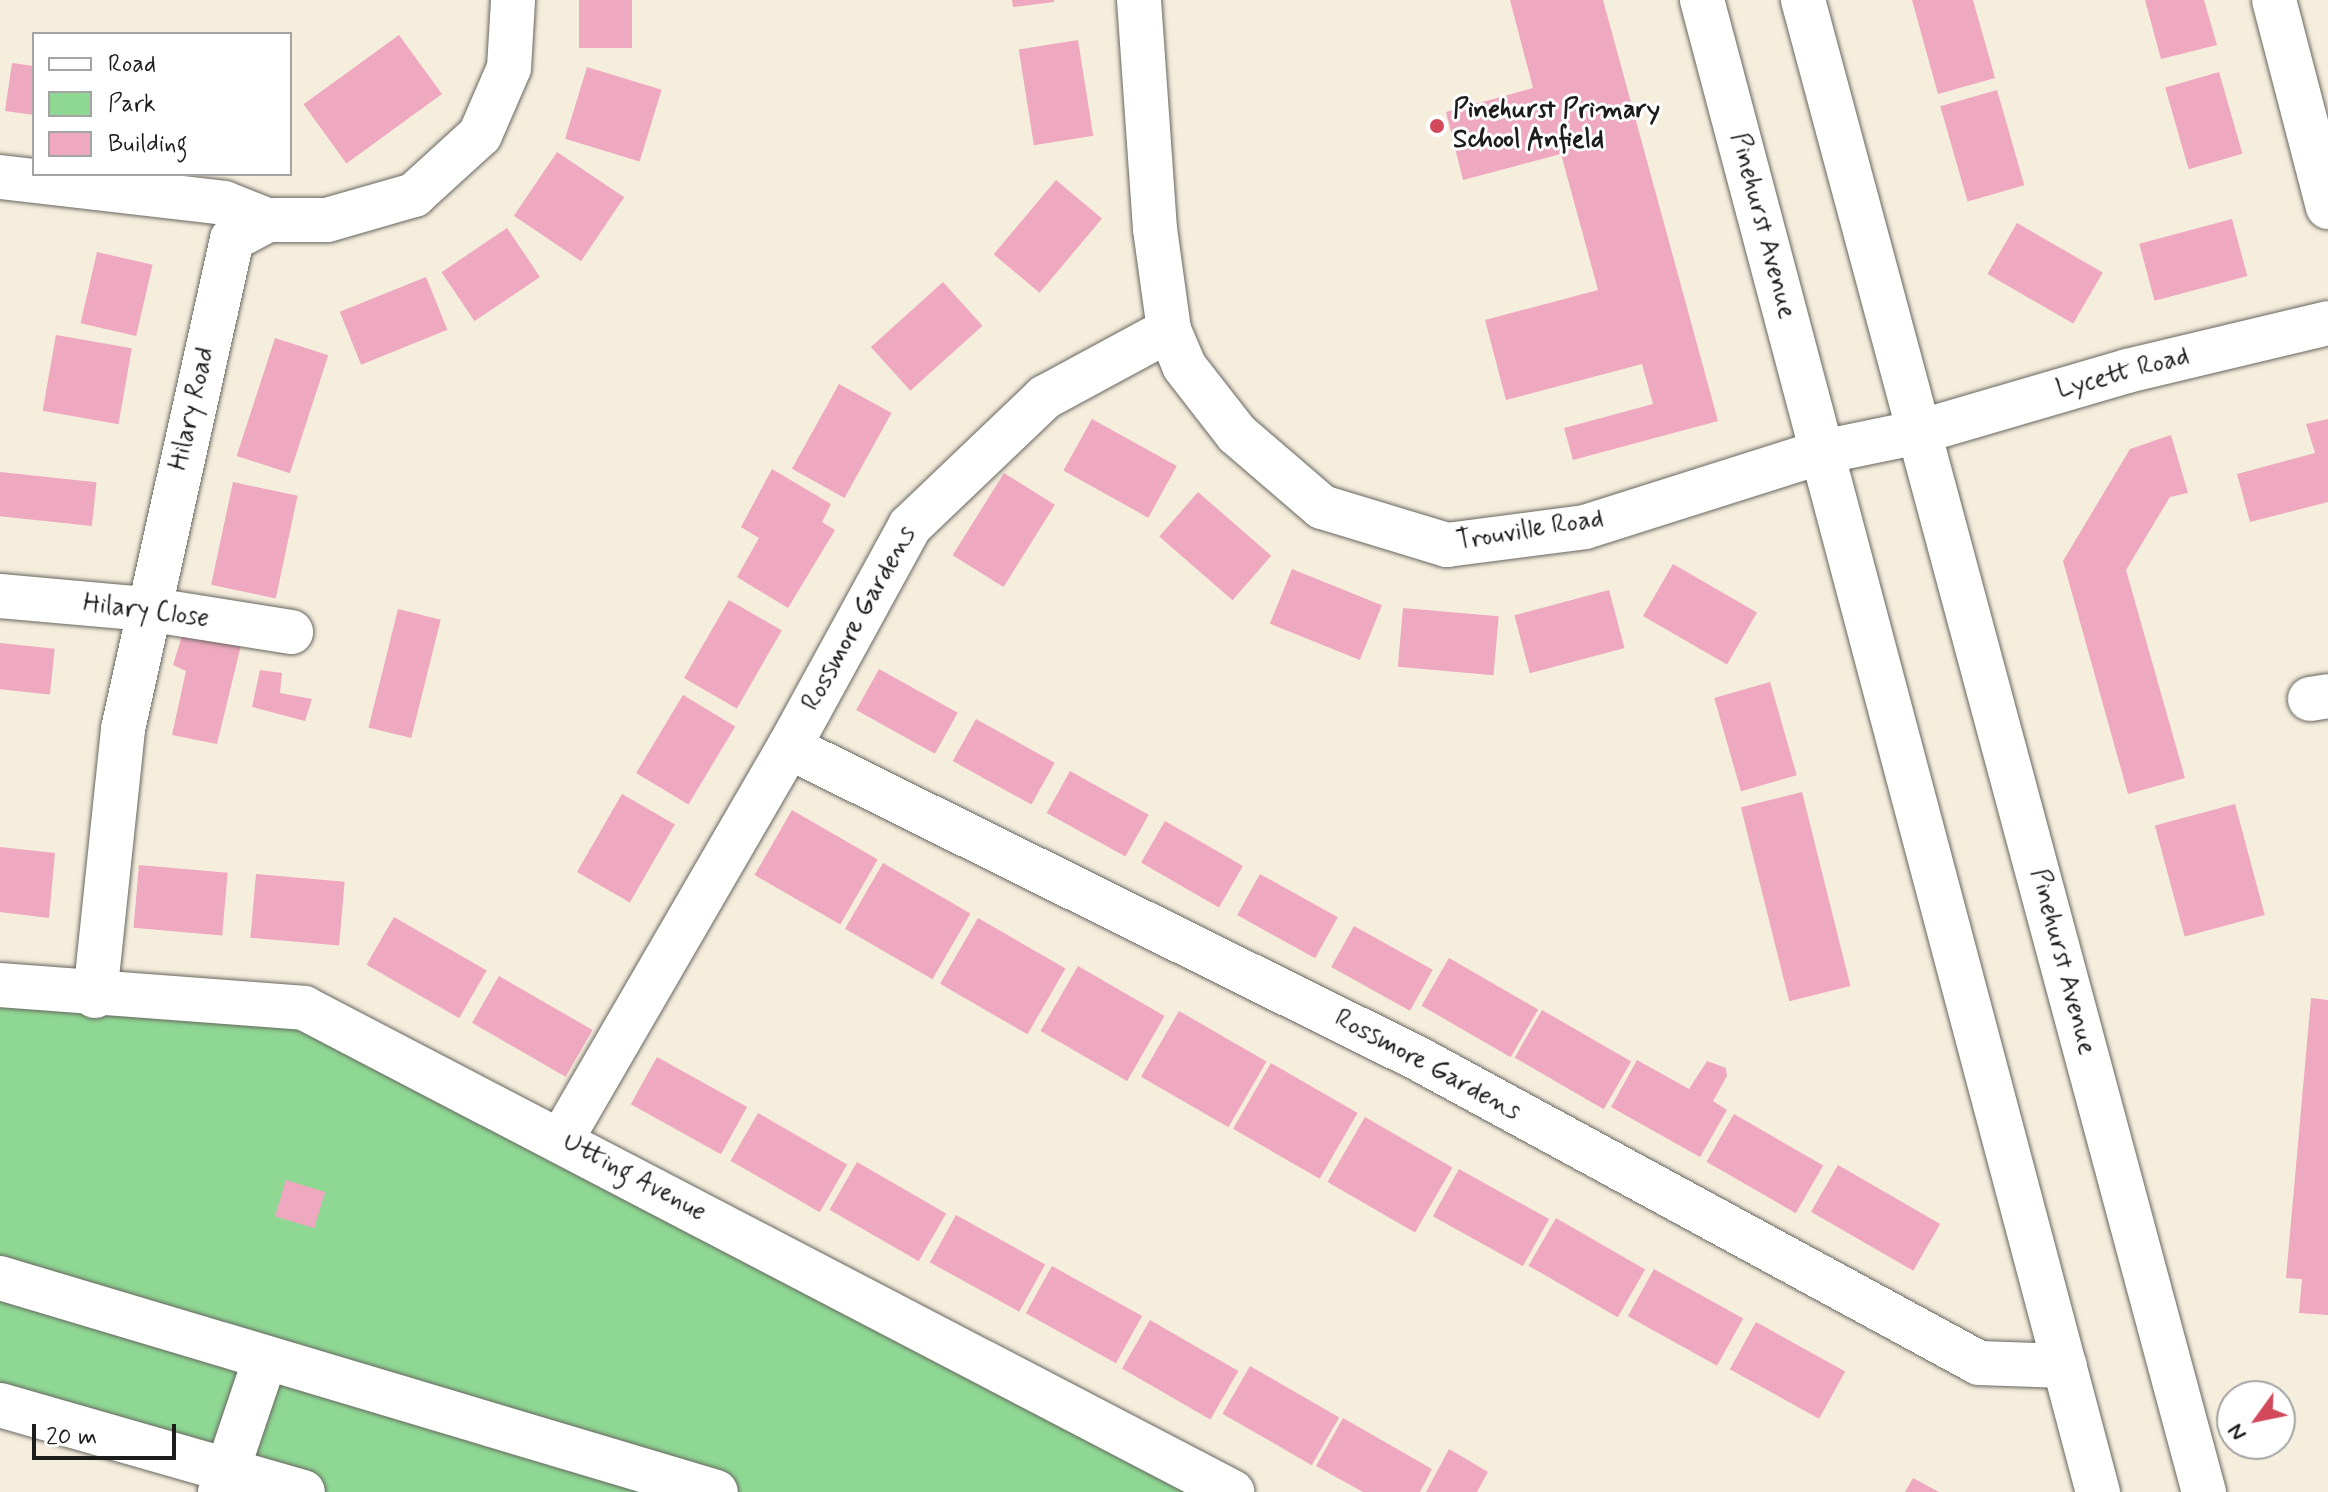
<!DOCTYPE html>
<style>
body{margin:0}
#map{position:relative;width:2328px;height:1492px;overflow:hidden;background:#f6eedd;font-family:Mynerve,sans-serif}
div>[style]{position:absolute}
.green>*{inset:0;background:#8fd894}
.building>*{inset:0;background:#eea8bf;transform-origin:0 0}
.roads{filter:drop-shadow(0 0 2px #686660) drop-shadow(0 0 2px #686660)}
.minor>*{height:44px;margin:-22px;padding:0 22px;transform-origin:22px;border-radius:22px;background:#fff}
.dots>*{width:22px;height:22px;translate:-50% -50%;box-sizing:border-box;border:4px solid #fff;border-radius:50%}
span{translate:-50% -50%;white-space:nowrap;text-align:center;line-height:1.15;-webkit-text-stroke:6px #fff;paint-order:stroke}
.poi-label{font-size:26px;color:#1c1c1c;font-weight:700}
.left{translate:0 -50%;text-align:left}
.street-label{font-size:26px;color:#1c1c1c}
.legend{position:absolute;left:32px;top:32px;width:260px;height:144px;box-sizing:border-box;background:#fff;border:2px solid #a4a4a4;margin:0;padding:10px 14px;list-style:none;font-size:24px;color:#1c1c1c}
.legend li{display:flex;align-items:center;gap:16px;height:40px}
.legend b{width:40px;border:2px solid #a4a4a4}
.north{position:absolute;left:2216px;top:1380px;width:80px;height:80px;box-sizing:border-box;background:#fff;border:2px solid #a4a4a4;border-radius:50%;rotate:237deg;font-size:22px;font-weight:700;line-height:32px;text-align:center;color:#1c1c1c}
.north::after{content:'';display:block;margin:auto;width:28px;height:36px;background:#d1495b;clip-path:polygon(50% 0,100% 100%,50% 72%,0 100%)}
.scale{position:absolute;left:32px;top:1424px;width:144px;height:36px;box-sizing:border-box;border:4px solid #1c1c1c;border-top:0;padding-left:10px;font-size:24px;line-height:28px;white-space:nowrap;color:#1c1c1c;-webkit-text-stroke:6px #fff;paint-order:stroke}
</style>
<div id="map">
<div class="green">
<div style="clip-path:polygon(0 985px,304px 1008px,1232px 1492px,303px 1492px,0 1405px)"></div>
</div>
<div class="building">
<div style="left:579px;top:0;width:53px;height:48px"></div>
<div style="clip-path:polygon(1012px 0,1054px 0,1054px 2px,1013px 7px)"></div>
<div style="clip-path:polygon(1510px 0,1603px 0,1718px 421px,1573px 460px,1564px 428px,1653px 404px,1642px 364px,1506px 400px,1485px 320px,1598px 290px,1561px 154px,1463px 180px,1446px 112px,1533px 88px)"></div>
<div style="clip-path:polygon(1912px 0,1973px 0,1995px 78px,1938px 94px)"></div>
<div style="clip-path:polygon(2145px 0,2204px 0,2217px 45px,2161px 59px)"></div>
<div style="left:399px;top:35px;width:73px;height:118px;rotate:54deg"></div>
<div style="left:1078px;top:40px;width:97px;height:60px;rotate:81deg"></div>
<div style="clip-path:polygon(12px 63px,34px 66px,34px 115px,5px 111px)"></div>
<div style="left:587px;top:67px;width:78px;height:75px;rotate:17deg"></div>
<div style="left:2219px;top:72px;width:85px;height:56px;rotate:74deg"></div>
<div style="left:1997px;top:90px;width:99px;height:59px;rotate:74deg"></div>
<div style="left:557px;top:152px;width:81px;height:77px;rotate:34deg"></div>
<div style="left:1056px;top:180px;width:60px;height:97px;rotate:40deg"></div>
<div style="left:2232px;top:219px;width:59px;height:96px;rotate:75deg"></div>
<div style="left:2017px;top:223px;width:99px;height:59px;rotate:30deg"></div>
<div style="left:507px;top:228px;width:59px;height:79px;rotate:56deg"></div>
<div style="left:97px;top:252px;width:57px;height:73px;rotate:13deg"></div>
<div style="left:426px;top:277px;width:57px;height:93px;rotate:68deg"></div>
<div style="left:943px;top:282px;width:59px;height:97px;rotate:48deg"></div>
<div style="left:56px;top:335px;width:77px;height:77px;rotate:10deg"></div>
<div style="left:275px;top:338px;width:56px;height:124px;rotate:18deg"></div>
<div style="left:839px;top:384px;width:60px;height:97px;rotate:29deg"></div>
<div style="left:1092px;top:419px;width:97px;height:59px;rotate:29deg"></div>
<div style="clip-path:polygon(2328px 419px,2328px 502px,2250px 522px,2237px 474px,2315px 453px,2306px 424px)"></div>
<div style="clip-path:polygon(2171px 435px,2188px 493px,2170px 497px,2126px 570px,2185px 778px,2128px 794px,2063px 561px,2130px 449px)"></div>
<div style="clip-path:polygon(772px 469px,831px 504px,822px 522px,835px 530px,788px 608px,737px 577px,759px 538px,741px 527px)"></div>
<div style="left:0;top:472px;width:97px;height:44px;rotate:6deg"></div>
<div style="left:1004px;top:473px;width:60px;height:97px;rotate:32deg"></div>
<div style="left:233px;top:482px;width:66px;height:105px;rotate:12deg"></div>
<div style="left:1198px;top:492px;width:97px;height:59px;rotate:41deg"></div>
<div style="left:1673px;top:564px;width:97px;height:60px;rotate:30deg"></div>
<div style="left:1292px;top:569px;width:97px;height:59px;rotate:22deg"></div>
<div style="left:1609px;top:590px;width:60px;height:98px;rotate:75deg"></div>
<div style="left:729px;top:600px;width:61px;height:90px;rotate:30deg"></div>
<div style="left:1403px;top:608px;width:96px;height:59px;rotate:5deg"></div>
<div style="left:398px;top:609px;width:44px;height:122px;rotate:14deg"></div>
<div style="clip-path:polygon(185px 626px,243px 637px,217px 744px,172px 735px,186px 671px,173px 665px)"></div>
<div style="left:0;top:643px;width:55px;height:46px;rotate:6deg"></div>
<div style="left:879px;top:669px;width:90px;height:47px;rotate:29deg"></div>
<div style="clip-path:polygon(260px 670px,282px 673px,280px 693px,312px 699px,305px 721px,252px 707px)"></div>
<div style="left:1770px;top:682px;width:97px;height:58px;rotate:74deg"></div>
<div style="left:683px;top:695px;width:61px;height:91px;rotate:31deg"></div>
<div style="left:976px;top:719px;width:90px;height:48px;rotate:29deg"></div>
<div style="left:1070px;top:771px;width:90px;height:48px;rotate:29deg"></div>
<div style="left:1802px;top:792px;width:200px;height:63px;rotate:76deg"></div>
<div style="left:622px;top:794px;width:61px;height:90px;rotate:30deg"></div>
<div style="left:2235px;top:804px;width:115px;height:83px;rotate:75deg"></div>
<div style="left:792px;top:810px;width:99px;height:75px;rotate:30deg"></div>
<div style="left:1165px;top:821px;width:90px;height:48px;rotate:30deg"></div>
<div style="clip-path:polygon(0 847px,55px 853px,49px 918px,0 912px)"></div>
<div style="left:883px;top:863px;width:101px;height:76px;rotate:30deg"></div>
<div style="left:139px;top:865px;width:89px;height:63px;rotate:5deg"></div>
<div style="left:256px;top:874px;width:89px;height:64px;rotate:5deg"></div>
<div style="left:1260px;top:874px;width:89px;height:47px;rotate:29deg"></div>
<div style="left:394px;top:917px;width:107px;height:55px;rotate:30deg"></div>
<div style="left:978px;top:918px;width:101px;height:76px;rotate:30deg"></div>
<div style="left:1354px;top:926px;width:90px;height:47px;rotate:29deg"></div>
<div style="left:1449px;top:958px;width:103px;height:55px;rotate:30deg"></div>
<div style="left:1078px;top:966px;width:100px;height:75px;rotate:30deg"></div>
<div style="left:499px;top:976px;width:108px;height:54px;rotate:30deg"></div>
<div style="clip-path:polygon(2311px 998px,2328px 1000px,2328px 1315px,2299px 1313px,2302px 1279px,2286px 1278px)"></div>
<div style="left:1542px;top:1010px;width:103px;height:55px;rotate:30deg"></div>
<div style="left:1179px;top:1011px;width:101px;height:76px;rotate:30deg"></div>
<div style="left:657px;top:1057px;width:103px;height:54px;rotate:29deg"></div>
<div style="clip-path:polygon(1637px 1060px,1689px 1089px,1707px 1061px,1726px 1068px,1727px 1076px,1713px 1101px,1727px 1110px,1700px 1157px,1611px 1107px)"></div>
<div style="left:1271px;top:1063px;width:100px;height:76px;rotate:30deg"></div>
<div style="left:758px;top:1113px;width:103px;height:55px;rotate:30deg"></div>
<div style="left:1734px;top:1114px;width:103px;height:55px;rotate:30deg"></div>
<div style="left:1365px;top:1117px;width:101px;height:75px;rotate:30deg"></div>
<div style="left:857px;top:1162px;width:103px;height:55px;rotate:30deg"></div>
<div style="left:1838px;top:1165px;width:118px;height:54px;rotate:30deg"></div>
<div style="left:1459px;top:1169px;width:103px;height:54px;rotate:29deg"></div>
<div style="left:286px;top:1180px;width:41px;height:38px;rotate:17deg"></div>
<div style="left:956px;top:1215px;width:102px;height:54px;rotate:29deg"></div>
<div style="left:1556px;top:1218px;width:103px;height:55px;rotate:30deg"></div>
<div style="left:1052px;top:1266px;width:103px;height:54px;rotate:29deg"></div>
<div style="left:1654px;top:1269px;width:102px;height:54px;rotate:29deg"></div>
<div style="left:1150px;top:1320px;width:102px;height:56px;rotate:30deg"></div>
<div style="left:1756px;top:1322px;width:102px;height:54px;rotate:29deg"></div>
<div style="left:1250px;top:1366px;width:103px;height:55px;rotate:30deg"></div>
<div style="clip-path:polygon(1343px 1418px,1432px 1469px,1420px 1492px,1363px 1492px,1316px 1466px)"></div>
<div style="clip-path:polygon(1449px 1449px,1488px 1472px,1477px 1492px,1426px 1492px)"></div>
<div style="clip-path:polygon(1913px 1478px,1939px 1492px,1905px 1492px)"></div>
</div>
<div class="roads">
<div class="minor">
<div style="left:1139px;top:0;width:230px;rotate:86deg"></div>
<div style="left:1155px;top:229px;width:102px;rotate:82.1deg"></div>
<div style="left:1169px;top:330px;width:39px;rotate:67deg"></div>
<div style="left:1184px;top:366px;width:86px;rotate:52.1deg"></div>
<div style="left:1237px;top:434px;width:112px;rotate:40.7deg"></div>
<div style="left:1322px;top:507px;width:131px;rotate:16.9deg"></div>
<div style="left:1447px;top:545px;width:139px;rotate:-7.4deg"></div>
<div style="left:1585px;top:527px;width:249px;rotate:-17.6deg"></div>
<div style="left:1822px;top:452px;width:99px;rotate:-11.7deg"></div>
<div style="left:1919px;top:432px;width:217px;rotate:-16.3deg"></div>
<div style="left:2127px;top:371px;width:207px;rotate:-13.4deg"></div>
<div style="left:1702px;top:0;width:1544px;rotate:75.14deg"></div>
<div style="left:1803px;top:0;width:1545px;rotate:74.96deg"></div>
<div style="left:2274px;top:0;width:214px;rotate:75.4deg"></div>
<div style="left:0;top:177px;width:226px;rotate:6.6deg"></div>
<div style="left:224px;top:203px;width:46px;rotate:21.6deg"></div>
<div style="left:1169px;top:330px;width:141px;rotate:151.6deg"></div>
<div style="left:1045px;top:397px;width:187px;rotate:136.3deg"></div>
<div style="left:910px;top:526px;width:252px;rotate:118.7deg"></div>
<div style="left:789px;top:747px;width:701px;rotate:26.35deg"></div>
<div style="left:1417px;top:1058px;width:639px;rotate:28.49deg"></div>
<div style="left:1979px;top:1363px;width:86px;rotate:2deg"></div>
<div style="left:0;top:596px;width:148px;rotate:5.1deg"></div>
<div style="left:147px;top:609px;width:146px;rotate:9.1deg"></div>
<div style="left:2310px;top:699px;width:18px;rotate:-9deg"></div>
<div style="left:0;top:985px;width:305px;rotate:4.3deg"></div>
<div style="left:304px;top:1008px;width:1047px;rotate:27.54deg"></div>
<div style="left:95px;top:996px;width:268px;rotate:-84deg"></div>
<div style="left:123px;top:729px;width:502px;rotate:-77.46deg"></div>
<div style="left:232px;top:239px;width:40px;rotate:-28deg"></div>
<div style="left:267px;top:220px;width:60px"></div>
<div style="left:327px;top:220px;width:91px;rotate:-16deg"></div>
<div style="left:414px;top:195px;width:89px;rotate:-42.3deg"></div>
<div style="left:480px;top:135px;width:73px;rotate:-66.6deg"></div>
<div style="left:509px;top:68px;width:68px;rotate:-86.6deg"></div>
<div style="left:561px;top:1140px;width:454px;rotate:-59.9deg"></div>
<div style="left:0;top:1278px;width:747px;rotate:16.64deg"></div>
<div style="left:0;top:1405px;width:315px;rotate:16deg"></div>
<div style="left:220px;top:1492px;width:140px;rotate:-71.3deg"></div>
</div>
</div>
<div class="dots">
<div style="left:1437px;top:126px;background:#d1495b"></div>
</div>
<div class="poi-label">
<span class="left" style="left:1453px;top:126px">Pinehurst Primary<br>School Anfield</span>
</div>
<div class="street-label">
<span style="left:1762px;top:226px;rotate:75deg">Pinehurst Avenue</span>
<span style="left:2123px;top:374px;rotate:-15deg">Lycett Road</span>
<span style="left:193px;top:409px;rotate:-77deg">Hilary Road</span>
<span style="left:1530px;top:531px;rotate:-9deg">Trouville Road</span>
<span style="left:146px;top:612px;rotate:7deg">Hilary Close</span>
<span style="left:860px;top:619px;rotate:-61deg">Rossmore Gardens</span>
<span style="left:2062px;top:962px;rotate:75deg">Pinehurst Avenue</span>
<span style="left:1427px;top:1066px;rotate:28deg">Rossmore Gardens</span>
<span style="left:634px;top:1178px;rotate:28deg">Utting Avenue</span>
</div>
<ul class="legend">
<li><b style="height:10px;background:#fff"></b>Road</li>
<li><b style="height:22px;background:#8fd894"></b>Park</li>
<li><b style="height:22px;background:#eea8bf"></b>Building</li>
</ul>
<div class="north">N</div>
<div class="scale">20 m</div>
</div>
